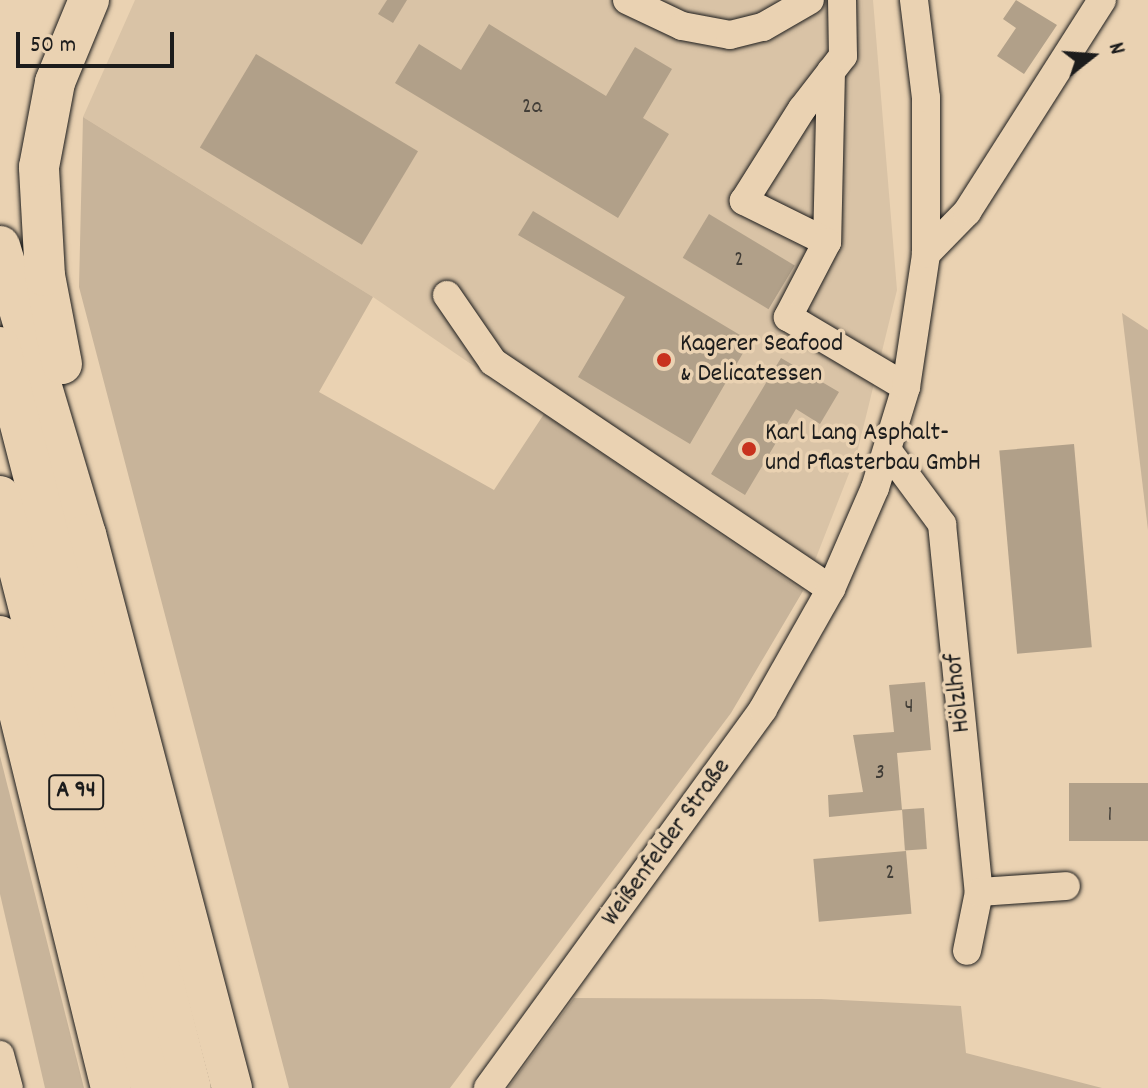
<!DOCTYPE html>
<meta charset="utf-8">
<style>
body{margin:0}
#map{position:relative;width:1148px;height:1088px;overflow:hidden;background:#ead2b2;font-family:Dekko,sans-serif}
div>[style]{position:absolute}
.built>*{inset:0;background:#d9c3a6}
.green>*{inset:0;background:#c8b49a}
.building>*{inset:0;background:#b1a089;transform-origin:0 0}
.roads{filter:drop-shadow(0 0 2px #1c1c1c) drop-shadow(0 0 2px #1c1c1c)}
.minor>*{height:28px;margin:-14px;padding:0 14px;transform-origin:14px;border-radius:14px;background:#ead2b2}
.highway>*{height:40px;margin:-20px;padding:0 20px;transform-origin:20px;border-radius:20px;background:#ead2b2}
.dots>*{width:22px;height:22px;translate:-50% -50%;box-sizing:border-box;border:4px solid #ead2b2;border-radius:50%}
span{translate:-50% -50%;white-space:nowrap;text-align:center;line-height:1.15;-webkit-text-stroke:7px #ead2b2;paint-order:stroke}
.number-label{font-size:22px;color:#413d37}
.number-label span{-webkit-text-stroke-width:0}
.shield-label span{padding:2px 6px;background:#ead2b2;border:2px solid;border-radius:6px;-webkit-text-stroke-width:0}
.shield-label{font-size:24px;color:#1c1c1c;font-weight:700}
.poi-label{font-size:26px;color:#1c1c1c}
.left{translate:0 -50%;text-align:left}
.street-label{font-size:26px;color:#1c1c1c}
.north{position:absolute;left:1052px;top:16px;width:80px;height:80px;-webkit-text-stroke:6px #ead2b2;paint-order:stroke;rotate:73deg;font-size:22px;font-weight:700;line-height:32px;text-align:center;color:#1c1c1c}
.north::after{content:'';display:block;margin:auto;width:28px;height:36px;background:#1c1c1c;clip-path:polygon(50% 0,100% 100%,50% 72%,0 100%)}
.scale{position:absolute;left:16px;top:32px;width:158px;height:36px;box-sizing:border-box;border:4px solid #1c1c1c;border-top:0;padding-left:10px;font-size:24px;line-height:28px;white-space:nowrap;color:#1c1c1c;-webkit-text-stroke:6px #ead2b2;paint-order:stroke}
</style>
<div id="map">
<div class="built">
<div style="clip-path:polygon(135px 0,873px 0,897px 290px,857px 453px,803px 591px,373px 297px,83px 117px)"></div>
</div>
<div class="green">
<div style="clip-path:polygon(83px 117px,373px 297px,319px 392px,494px 490px,544px 414px,803px 591px,731px 713px,450px 1088px,289px 1088px,79px 287px)"></div>
<div style="clip-path:polygon(1122px 313px,1148px 330px,1148px 530px)"></div>
<div style="clip-path:polygon(0 756px,84px 1088px,45px 1088px,0 894px)"></div>
<div style="clip-path:polygon(574px 998px,821px 999px,961px 1006px,966px 1053px,1102px 1088px,508px 1088px)"></div>
</div>
<div class="building">
<div style="clip-path:polygon(387px 0,407px 0,393px 23px,378px 14px)"></div>
<div style="clip-path:polygon(1016px 0,1057px 25px,1024px 74px,997px 56px,1016px 28px,1003px 19px)"></div>
<div style="clip-path:polygon(489px 24px,606px 96px,635px 47px,672px 69px,643px 118px,669px 134px,618px 218px,395px 83px,419px 44px,461px 70px)"></div>
<div style="left:256px;top:54px;width:189px;height:109px;rotate:31deg"></div>
<div style="clip-path:polygon(533px 211px,750px 341px,690px 444px,578px 377px,625px 297px,518px 235px)"></div>
<div style="left:709px;top:214px;width:100px;height:51px;rotate:31deg"></div>
<div style="clip-path:polygon(781px 358px,839px 392px,820px 424px,796px 409px,745px 495px,711px 474px)"></div>
<div style="left:1074px;top:444px;width:204px;height:75px;rotate:85deg"></div>
<div style="clip-path:polygon(925px 682px,931px 750px,897px 753px,902px 810px,829px 817px,828px 795px,863px 792px,853px 735px,894px 732px,889px 685px)"></div>
<div style="left:1148px;top:783px;width:58px;height:79px;rotate:90deg"></div>
<div style="left:924px;top:808px;width:41px;height:22px;rotate:86deg"></div>
<div style="left:906px;top:851px;width:63px;height:93px;rotate:85deg"></div>
</div>
<div class="roads">
<div class="minor">
<div style="left:627px;top:0;width:61px;rotate:25.3deg"></div>
<div style="left:682px;top:26px;width:49px;rotate:10.6deg"></div>
<div style="left:730px;top:35px;width:34px;rotate:-14deg"></div>
<div style="left:763px;top:27px;width:54px;rotate:-29.9deg"></div>
<div style="left:831px;top:71px;width:171px;rotate:91.3deg"></div>
<div style="left:827px;top:242px;width:93px;rotate:-153.7deg"></div>
<div style="left:744px;top:201px;width:109px;rotate:-57.8deg"></div>
<div style="left:802px;top:109px;width:67px;rotate:-52.3deg"></div>
<div style="left:843px;top:56px;width:56px;rotate:-91deg"></div>
<div style="left:827px;top:242px;width:85px;rotate:117.5deg"></div>
<div style="left:788px;top:317px;width:137px;rotate:30.7deg"></div>
<div style="left:926px;top:254px;width:59px;rotate:-45.7deg"></div>
<div style="left:967px;top:212px;width:251px;rotate:-57.5deg"></div>
<div style="left:447px;top:295px;width:81px;rotate:55.5deg"></div>
<div style="left:493px;top:362px;width:407px;rotate:33.9deg"></div>
<div style="left:888px;top:451px;width:91px;rotate:53.5deg"></div>
<div style="left:942px;top:524px;width:370px;rotate:84.3deg"></div>
<div style="left:979px;top:892px;width:60px;rotate:101.5deg"></div>
<div style="left:979px;top:892px;width:87px;rotate:-3.9deg"></div>
<div style="left:0;top:1055px;width:34px;rotate:75deg"></div>
<div style="left:488px;top:1088px;width:468px;rotate:-54deg"></div>
<div style="left:763px;top:709px;width:138px;rotate:-60.5deg"></div>
<div style="left:831px;top:589px;width:110px;rotate:-66.5deg"></div>
<div style="left:875px;top:488px;width:106px;rotate:-72.9deg"></div>
<div style="left:906px;top:387px;width:134px;rotate:-81.4deg"></div>
<div style="left:926px;top:254px;width:156px;rotate:-90deg"></div>
<div style="left:926px;top:98px;width:99px;rotate:-97deg"></div>
</div>
<div class="highway">
<div style="left:0;top:246px;width:301px;rotate:73.4deg"></div>
<div style="left:86px;top:534px;width:573px;rotate:75.24deg"></div>
<div style="left:0;top:347px;width:765px;rotate:75.55deg"></div>
<div style="left:62px;top:364px;width:90px;rotate:-100.9deg"></div>
<div style="left:45px;top:276px;width:109px;rotate:-93.2deg"></div>
<div style="left:39px;top:167px;width:86px;rotate:-79.3deg"></div>
<div style="left:55px;top:82px;width:89px;rotate:-67.5deg"></div>
<div style="left:0;top:496px;width:611px;rotate:75.69deg"></div>
<div style="left:0;top:636px;width:465px;rotate:76.2deg"></div>
</div>
</div>
<div class="dots">
<div style="left:664px;top:360px;background:#c8321e"></div>
<div style="left:749px;top:449px;background:#c8321e"></div>
</div>
<div class="number-label">
<span style="left:532px;top:108px">2a</span>
<span style="left:739px;top:261px">2</span>
<span style="left:909px;top:708px">4</span>
<span style="left:880px;top:774px">3</span>
<span style="left:1110px;top:816px">1</span>
<span style="left:890px;top:874px">2</span>
</div>
<div class="shield-label">
<span style="left:76px;top:792px">A 94</span>
</div>
<div class="poi-label">
<span class="left" style="left:680px;top:360px">Kagerer Seafood<br>&amp; Delicatessen</span>
<span class="left" style="left:765px;top:449px">Karl Lang Asphalt-<br>und Pflasterbau GmbH</span>
</div>
<div class="street-label">
<span style="left:959px;top:693px;rotate:-96deg">Hölzlhof</span>
<span style="left:667px;top:843px;rotate:-54deg">Weißenfelder Straße</span>
</div>
<div class="north">N</div>
<div class="scale">50 m</div>
</div>
